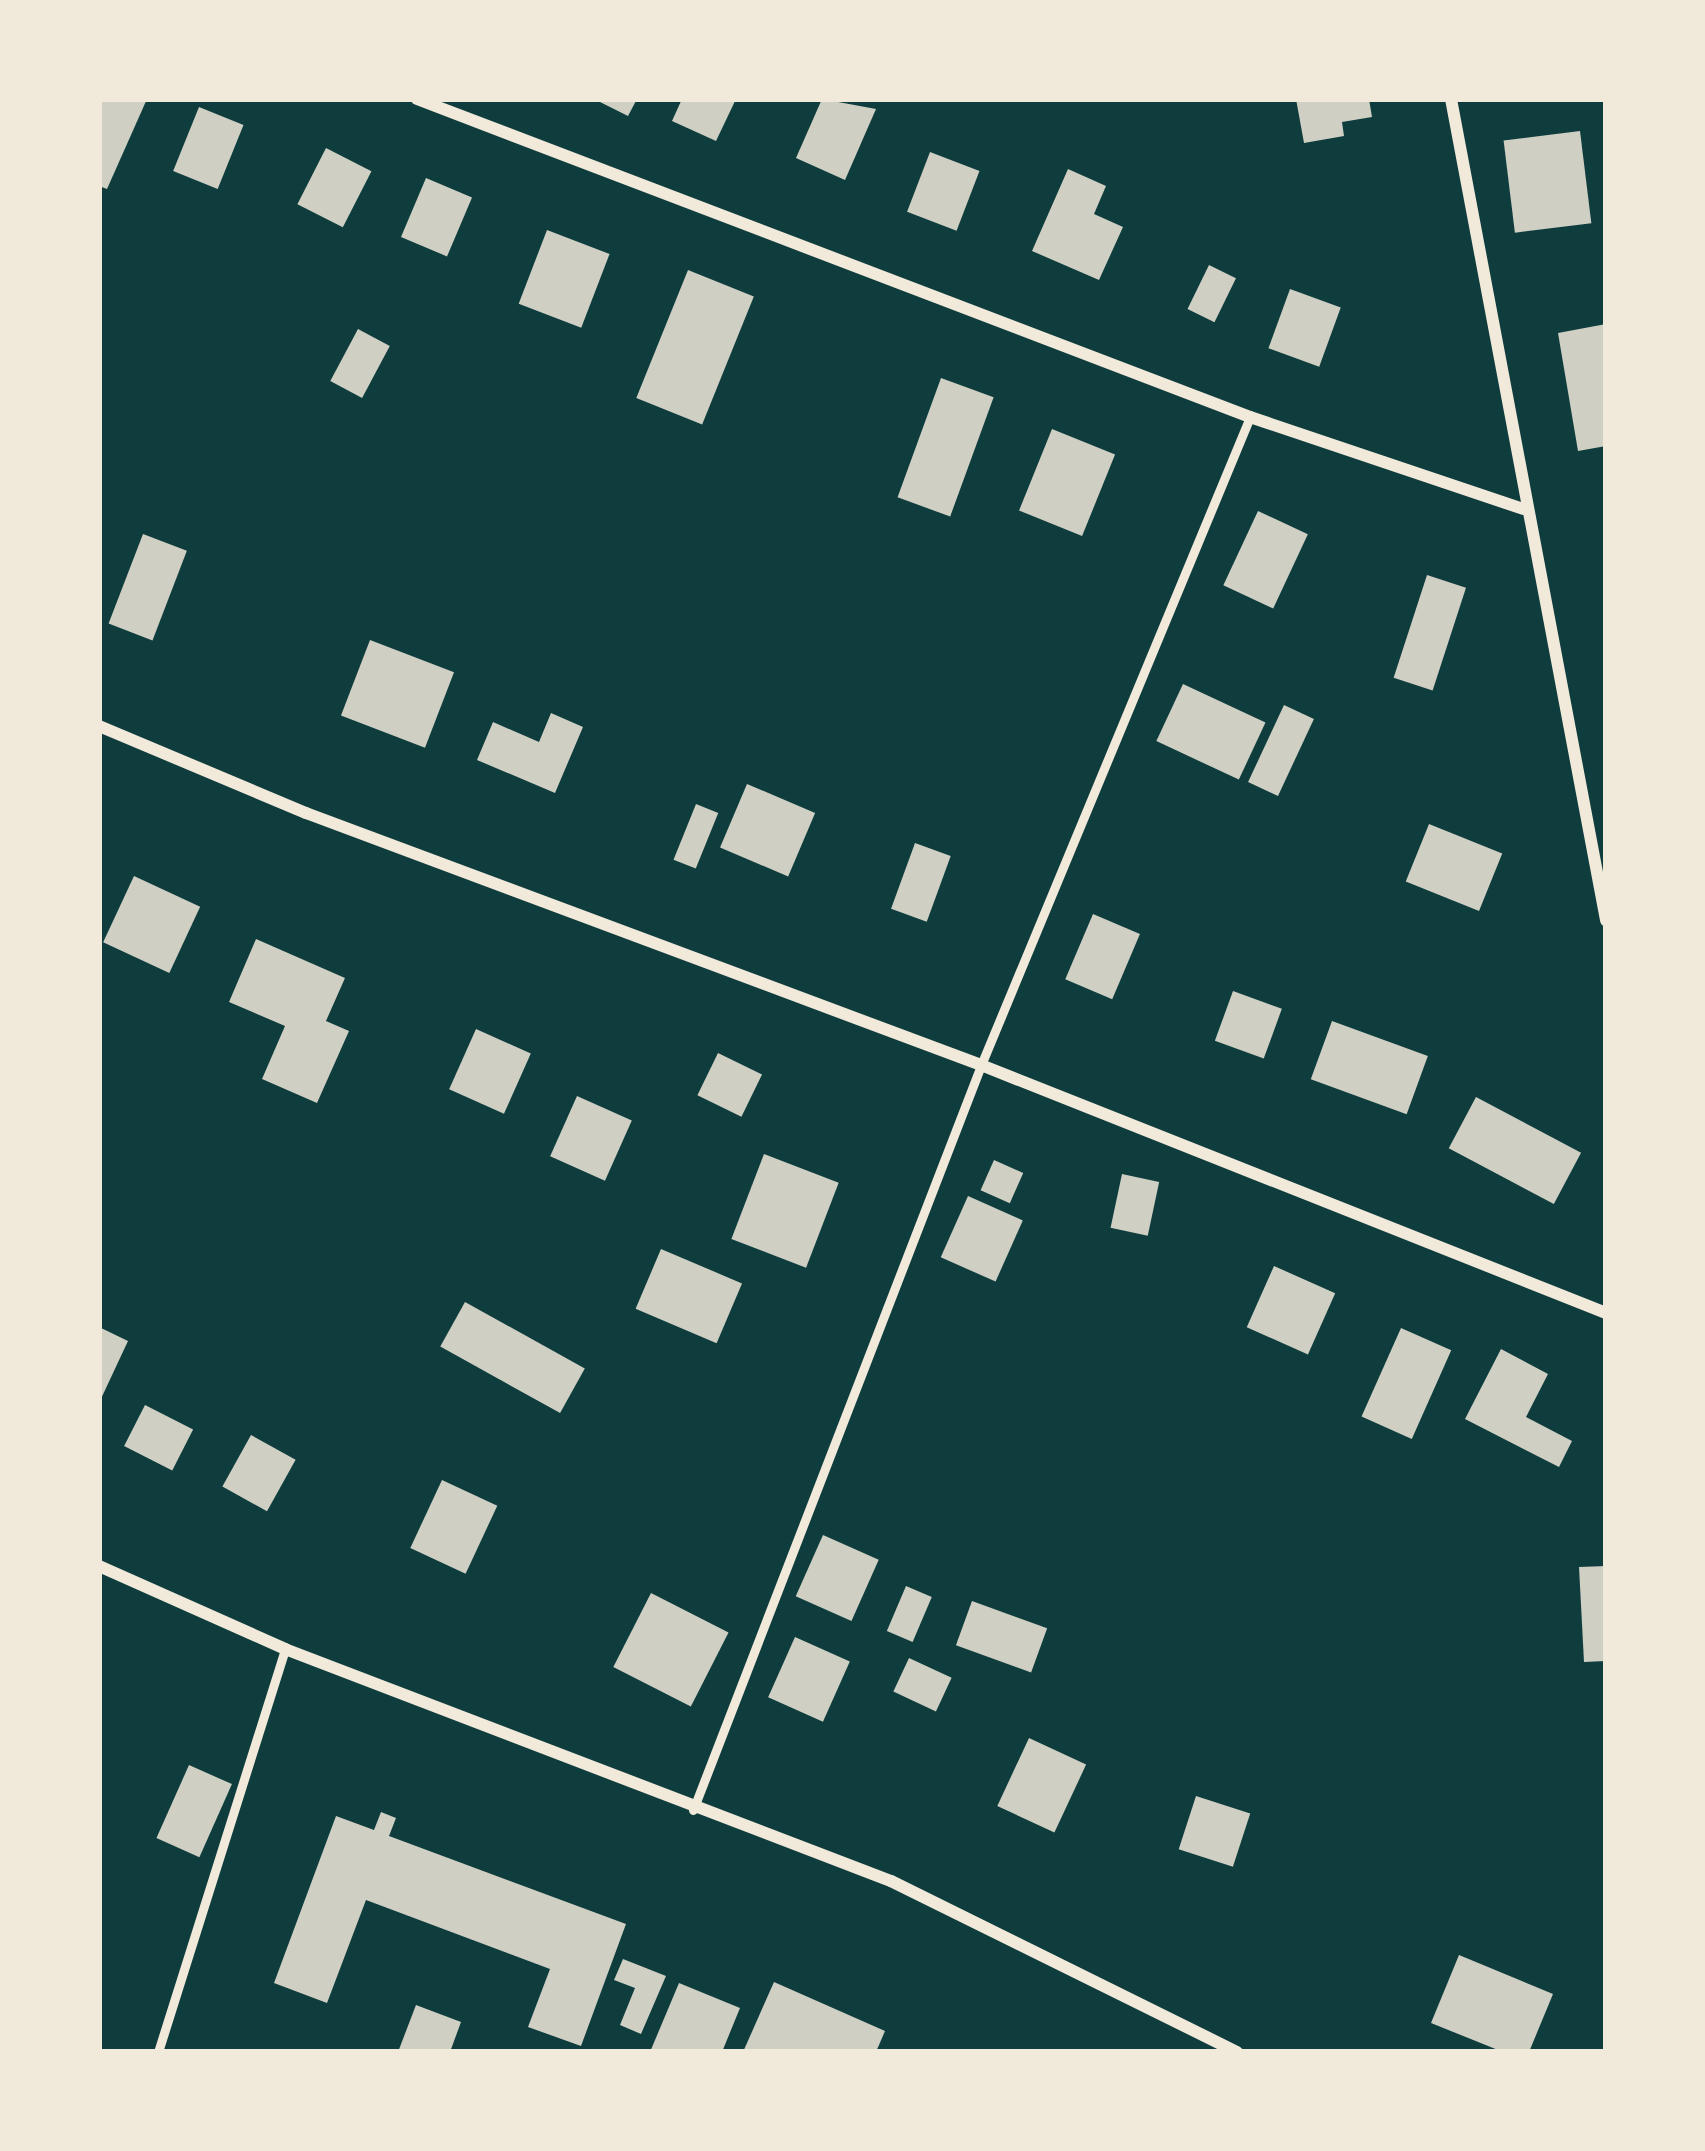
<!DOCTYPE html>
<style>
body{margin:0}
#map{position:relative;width:1705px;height:2151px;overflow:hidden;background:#0f3d3e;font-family:Ubuntu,sans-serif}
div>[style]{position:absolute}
.building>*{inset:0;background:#cfcfc3;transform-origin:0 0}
.service>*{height:9px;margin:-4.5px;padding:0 4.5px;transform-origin:4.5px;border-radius:4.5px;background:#f1e9da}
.minor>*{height:12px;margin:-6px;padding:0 6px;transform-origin:6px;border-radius:6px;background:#f1e9da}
span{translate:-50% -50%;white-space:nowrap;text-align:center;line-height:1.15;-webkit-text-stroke:12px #f1e9da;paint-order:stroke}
.frame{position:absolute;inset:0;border:102px solid #f1e9da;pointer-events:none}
</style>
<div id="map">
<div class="building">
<div style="clip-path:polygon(99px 99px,147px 99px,107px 189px,99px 186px)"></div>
<div style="clip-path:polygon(594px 99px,637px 99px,628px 116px)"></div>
<div style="clip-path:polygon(682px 99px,736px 99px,716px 141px,672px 121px)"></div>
<div style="clip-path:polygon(822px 99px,876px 109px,845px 180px,796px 158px)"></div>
<div style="clip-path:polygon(1296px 99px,1369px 99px,1372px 117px,1342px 122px,1344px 136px,1304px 143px)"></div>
<div style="left:199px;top:107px;width:48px;height:69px;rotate:22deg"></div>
<div style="left:1580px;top:131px;width:93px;height:77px;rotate:83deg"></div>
<div style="left:326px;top:148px;width:51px;height:63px;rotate:27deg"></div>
<div style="left:930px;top:152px;width:53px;height:64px;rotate:21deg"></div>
<div style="clip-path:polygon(1068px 169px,1106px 186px,1094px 214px,1123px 227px,1099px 280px,1032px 251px)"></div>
<div style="left:426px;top:178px;width:50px;height:64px;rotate:23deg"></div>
<div style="left:547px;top:230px;width:67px;height:79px;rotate:21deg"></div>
<div style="left:1209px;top:265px;width:30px;height:49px;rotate:26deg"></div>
<div style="left:688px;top:270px;width:71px;height:138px;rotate:22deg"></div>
<div style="left:1290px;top:289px;width:54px;height:63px;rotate:20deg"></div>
<div style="clip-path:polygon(1606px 324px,1606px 446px,1578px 451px,1558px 333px)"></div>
<div style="left:358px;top:329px;width:36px;height:59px;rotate:28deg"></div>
<div style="left:941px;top:378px;width:56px;height:127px;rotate:20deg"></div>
<div style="left:1052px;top:429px;width:68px;height:88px;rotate:22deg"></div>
<div style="left:1258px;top:511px;width:55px;height:82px;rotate:25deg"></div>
<div style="left:143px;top:534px;width:47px;height:96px;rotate:21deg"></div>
<div style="left:1427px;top:575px;width:41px;height:108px;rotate:18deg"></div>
<div style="left:370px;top:640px;width:90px;height:81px;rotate:21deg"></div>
<div style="left:1183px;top:684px;width:91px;height:63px;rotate:25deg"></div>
<div style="left:1284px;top:705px;width:33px;height:85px;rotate:25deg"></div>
<div style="clip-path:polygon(551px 713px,583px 727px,555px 793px,477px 760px,493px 722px,539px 742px)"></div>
<div style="left:747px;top:784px;width:74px;height:69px;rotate:23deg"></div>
<div style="left:696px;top:804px;width:24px;height:60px;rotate:22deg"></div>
<div style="left:1429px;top:824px;width:79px;height:62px;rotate:22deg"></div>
<div style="left:915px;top:843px;width:38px;height:70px;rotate:20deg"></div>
<div style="left:134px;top:876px;width:73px;height:73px;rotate:25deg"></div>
<div style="left:1093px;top:914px;width:51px;height:71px;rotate:23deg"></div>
<div style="clip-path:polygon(256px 939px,345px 978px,326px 1021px,349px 1031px,317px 1103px,262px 1079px,285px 1026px,229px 1002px)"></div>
<div style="left:1233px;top:991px;width:52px;height:53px;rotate:20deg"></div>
<div style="left:1332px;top:1021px;width:102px;height:62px;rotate:20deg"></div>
<div style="left:476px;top:1029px;width:60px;height:66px;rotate:24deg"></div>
<div style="left:718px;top:1053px;width:49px;height:47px;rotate:26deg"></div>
<div style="left:577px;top:1096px;width:60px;height:66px;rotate:24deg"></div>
<div style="left:1476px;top:1097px;width:119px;height:58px;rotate:28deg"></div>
<div style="left:764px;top:1154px;width:80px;height:91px;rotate:21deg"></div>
<div style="left:994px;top:1160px;width:32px;height:33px;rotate:24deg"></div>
<div style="left:1122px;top:1174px;width:38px;height:55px;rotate:12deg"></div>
<div style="left:968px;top:1196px;width:60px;height:67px;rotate:24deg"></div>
<div style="left:661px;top:1249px;width:88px;height:65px;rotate:23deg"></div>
<div style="left:1274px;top:1266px;width:67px;height:67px;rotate:24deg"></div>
<div style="left:465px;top:1302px;width:137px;height:51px;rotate:29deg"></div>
<div style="clip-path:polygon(99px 1327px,128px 1341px,99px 1403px)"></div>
<div style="left:1401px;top:1328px;width:55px;height:97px;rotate:24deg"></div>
<div style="clip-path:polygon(1501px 1349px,1548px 1374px,1526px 1417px,1572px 1441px,1559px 1467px,1465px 1419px)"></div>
<div style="left:145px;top:1405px;width:54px;height:46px;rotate:27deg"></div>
<div style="left:251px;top:1435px;width:51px;height:59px;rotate:29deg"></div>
<div style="left:442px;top:1480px;width:61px;height:75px;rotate:25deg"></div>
<div style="left:823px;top:1535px;width:61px;height:67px;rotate:24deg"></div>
<div style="clip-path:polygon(1606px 1566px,1606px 1661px,1584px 1662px,1579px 1567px)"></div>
<div style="left:906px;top:1586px;width:28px;height:49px;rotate:23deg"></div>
<div style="left:651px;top:1593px;width:87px;height:83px;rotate:27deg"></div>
<div style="left:972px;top:1601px;width:80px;height:47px;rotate:20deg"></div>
<div style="left:795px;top:1637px;width:60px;height:66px;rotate:24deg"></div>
<div style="left:909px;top:1658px;width:47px;height:37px;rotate:25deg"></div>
<div style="left:1029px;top:1738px;width:63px;height:75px;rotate:25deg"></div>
<div style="left:189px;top:1765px;width:47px;height:80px;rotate:24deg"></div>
<div style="left:1196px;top:1796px;width:57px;height:56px;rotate:18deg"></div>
<div style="clip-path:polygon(381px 1812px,396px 1818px,389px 1836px,626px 1924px,581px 2046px,528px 2027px,550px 1969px,366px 1900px,327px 2003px,274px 1983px,336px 1816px,374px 1830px)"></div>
<div style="clip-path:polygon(1459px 1955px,1553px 1994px,1529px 2052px,1503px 2052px,1431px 2023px)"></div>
<div style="clip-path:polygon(623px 1959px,666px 1976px,641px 2034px,620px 2025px,635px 1988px,614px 1980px)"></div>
<div style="clip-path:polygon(774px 1982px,885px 2031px,876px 2052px,743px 2052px)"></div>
<div style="clip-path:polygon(679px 1983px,740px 2008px,722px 2052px,650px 2052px)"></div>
<div style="clip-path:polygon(416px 2005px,461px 2022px,450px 2052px,398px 2052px)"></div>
</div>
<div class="service">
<div style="left:693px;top:1810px;width:799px;rotate:-68.86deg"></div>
<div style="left:981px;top:1065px;width:702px;rotate:-67.46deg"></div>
<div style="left:158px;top:2052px;width:423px;rotate:-72.5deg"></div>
</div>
<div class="minor">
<div style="left:417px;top:99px;width:892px;rotate:20.89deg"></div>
<div style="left:1250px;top:417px;width:288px;rotate:18.6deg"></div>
<div style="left:1451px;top:99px;width:836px;rotate:79.31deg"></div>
<div style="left:99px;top:726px;width:225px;rotate:22.8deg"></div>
<div style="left:306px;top:813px;width:721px;rotate:20.47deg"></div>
<div style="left:981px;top:1065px;width:672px;rotate:21.64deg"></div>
<div style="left:99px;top:1566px;width:204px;rotate:24deg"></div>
<div style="left:285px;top:1649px;width:649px;rotate:20.95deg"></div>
<div style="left:891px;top:1881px;width:386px;rotate:26.3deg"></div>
</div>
<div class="frame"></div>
</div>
